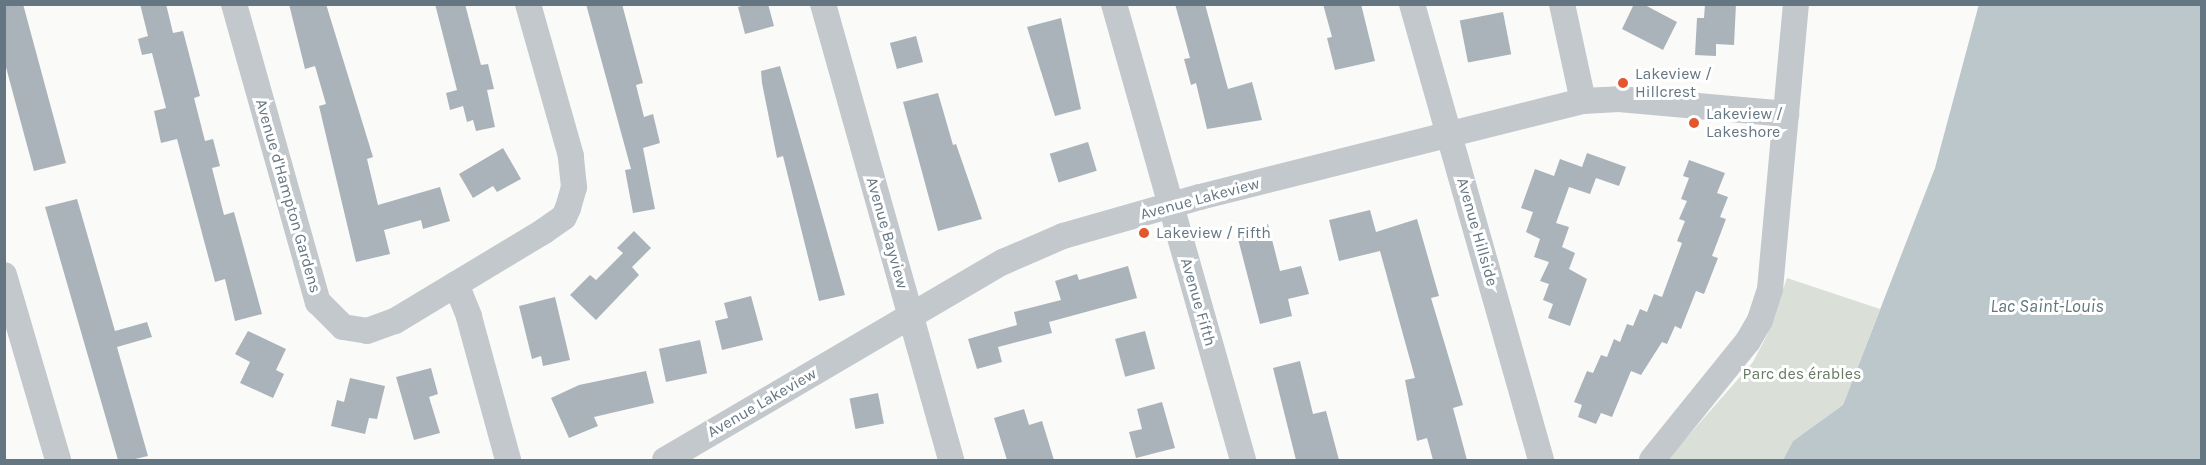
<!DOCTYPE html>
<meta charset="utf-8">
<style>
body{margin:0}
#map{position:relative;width:2206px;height:465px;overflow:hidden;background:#fafaf8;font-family:Karla,sans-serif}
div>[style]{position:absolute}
.green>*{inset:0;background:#dadfd7}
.water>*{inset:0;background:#bbc7cb}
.building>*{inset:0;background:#aab3b9;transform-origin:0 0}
.minor>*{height:26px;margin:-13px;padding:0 13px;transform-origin:13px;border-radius:13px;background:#c3c8cc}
.dots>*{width:16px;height:16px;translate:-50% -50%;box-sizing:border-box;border:3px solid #fff;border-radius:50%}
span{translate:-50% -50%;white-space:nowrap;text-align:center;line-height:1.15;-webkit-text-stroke:6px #fff;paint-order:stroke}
.poi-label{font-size:16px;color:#657683}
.left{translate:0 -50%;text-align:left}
.street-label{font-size:16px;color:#657683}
.park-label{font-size:16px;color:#687a64}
.water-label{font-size:18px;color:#60757c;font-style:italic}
.frame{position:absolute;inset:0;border:6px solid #657683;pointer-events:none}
</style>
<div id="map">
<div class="green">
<div style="clip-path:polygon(1787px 278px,1880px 309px,1843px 405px,1793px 441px,1783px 460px,1667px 460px,1753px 362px,1767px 335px)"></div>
</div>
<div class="water">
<div style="clip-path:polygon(1979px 4px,2201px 5px,2201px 460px,1783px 460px,1793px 441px,1843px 405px,1935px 168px)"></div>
</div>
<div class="building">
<div style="clip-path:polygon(4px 4px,23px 4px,66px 163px,34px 171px,4px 60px)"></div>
<div style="clip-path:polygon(140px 4px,166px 4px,173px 33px,183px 31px,200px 96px,194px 98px,205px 141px,213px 139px,220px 166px,212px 168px,224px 215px,234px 212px,262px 314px,235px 321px,225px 279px,215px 282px,177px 139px,161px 143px,154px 111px,166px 108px,152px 53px,142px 55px,138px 39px,148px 36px)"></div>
<div style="clip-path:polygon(289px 4px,326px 4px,373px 157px,367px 159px,378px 205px,440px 187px,450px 221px,423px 229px,421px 220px,384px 230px,390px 254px,356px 262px,319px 106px,326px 104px,315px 66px,305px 69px)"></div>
<div style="clip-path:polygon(435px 4px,465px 4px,481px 65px,488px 64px,494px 89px,487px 90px,495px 127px,476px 131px,473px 120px,467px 122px,463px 106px,450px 110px,446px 93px,457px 90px)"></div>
<div style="clip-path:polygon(586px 4px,622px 4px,643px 83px,636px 85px,644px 117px,653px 114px,660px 143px,643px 148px,655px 209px,633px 213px,625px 170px,631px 169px)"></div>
<div style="clip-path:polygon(749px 4px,768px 4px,774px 26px,745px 34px,738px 7px)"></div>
<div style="clip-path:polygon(1175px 4px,1205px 4px,1228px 89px,1252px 82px,1262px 120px,1207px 129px,1196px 83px,1191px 85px,1184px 59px,1190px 58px)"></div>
<div style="clip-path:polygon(1323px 4px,1361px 4px,1375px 61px,1335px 70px,1327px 38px,1332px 37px)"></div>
<div style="clip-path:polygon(1634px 4px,1643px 4px,1677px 22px,1663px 50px,1622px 29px)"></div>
<div style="clip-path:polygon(1705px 4px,1736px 4px,1734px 45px,1716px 44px,1716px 56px,1695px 55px,1697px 18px,1704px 18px)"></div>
<div style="left:1503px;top:12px;width:43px;height:44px;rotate:79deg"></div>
<div style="clip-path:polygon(1061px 18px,1081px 109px,1055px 116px,1027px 27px)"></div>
<div style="left:916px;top:36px;width:27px;height:27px;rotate:75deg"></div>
<div style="clip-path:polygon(780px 66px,845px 295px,819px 301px,783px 156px,777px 158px,762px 83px,761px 71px)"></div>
<div style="clip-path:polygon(938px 93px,953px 145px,956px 144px,982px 219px,938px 231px,903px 102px)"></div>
<div style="left:1088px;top:142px;width:30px;height:40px;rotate:73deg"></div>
<div style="clip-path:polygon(503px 148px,521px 179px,497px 192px,493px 186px,473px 198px,459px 174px)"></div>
<div style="clip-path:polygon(1587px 153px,1626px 167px,1619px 186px,1596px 178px,1590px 194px,1569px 187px,1556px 223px,1569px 227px,1562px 247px,1575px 253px,1569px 269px,1587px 279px,1570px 326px,1548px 318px,1553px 304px,1543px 300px,1549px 284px,1540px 281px,1549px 262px,1534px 257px,1540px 239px,1526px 232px,1533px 212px,1521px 208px,1535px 169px,1554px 176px,1560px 159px,1582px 167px)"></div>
<div style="clip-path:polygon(1689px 160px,1725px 173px,1717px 193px,1728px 197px,1720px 217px,1726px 219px,1712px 256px,1718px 258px,1704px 294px,1696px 291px,1681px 329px,1675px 326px,1667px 344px,1662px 342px,1641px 375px,1631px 371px,1612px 417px,1601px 413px,1596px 424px,1578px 417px,1582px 405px,1574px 402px,1587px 371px,1593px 373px,1601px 355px,1607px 357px,1614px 339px,1620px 342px,1627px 324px,1633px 326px,1640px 309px,1647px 312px,1654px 294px,1662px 297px,1682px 243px,1677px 241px,1685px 221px,1679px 219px,1687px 201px,1681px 199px,1689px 178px,1683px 176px)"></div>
<div style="clip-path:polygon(77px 199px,115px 331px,147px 322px,152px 337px,117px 347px,148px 456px,131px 460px,118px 460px,45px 207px)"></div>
<div style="clip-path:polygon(1370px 210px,1376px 232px,1417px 219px,1439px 296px,1431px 298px,1463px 405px,1453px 408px,1467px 460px,1433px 460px,1427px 438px,1417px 441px,1405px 380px,1415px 378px,1380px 251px,1339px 261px,1329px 220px)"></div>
<div style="clip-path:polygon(1268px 224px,1280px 271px,1301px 266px,1309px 294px,1288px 299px,1292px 316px,1260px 324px,1236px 231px)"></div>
<div style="clip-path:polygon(634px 231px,651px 248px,632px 267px,639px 275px,596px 320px,570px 295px,590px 275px,596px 280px,623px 253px,617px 248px)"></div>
<div style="clip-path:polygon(1128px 266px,1137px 298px,1049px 322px,1052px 333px,998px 347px,1002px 362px,977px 369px,968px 339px,1017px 325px,1014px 312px,1061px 300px,1055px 281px,1077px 274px,1079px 280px)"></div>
<div style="clip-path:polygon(751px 296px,763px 340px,722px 350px,715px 321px,728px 318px,724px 303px)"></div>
<div style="clip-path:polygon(555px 297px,570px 360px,543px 366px,541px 356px,532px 359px,519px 306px)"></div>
<div style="clip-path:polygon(248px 331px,286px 349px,276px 370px,284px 374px,273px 398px,240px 383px,250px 362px,235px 354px)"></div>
<div style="left:1145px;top:331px;width:39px;height:31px;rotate:75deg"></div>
<div style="left:700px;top:340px;width:34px;height:42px;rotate:78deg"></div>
<div style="clip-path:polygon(1300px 361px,1313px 414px,1326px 411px,1339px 460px,1296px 460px,1273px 368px)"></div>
<div style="clip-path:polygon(431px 368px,438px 394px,429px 397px,440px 433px,414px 440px,396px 377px)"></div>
<div style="clip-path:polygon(646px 371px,654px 403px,594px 417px,598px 426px,569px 438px,551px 398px,579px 385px)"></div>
<div style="clip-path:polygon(350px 378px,385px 386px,377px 419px,369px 418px,365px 434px,331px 426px,337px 400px,344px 402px)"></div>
<div style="left:878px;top:393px;width:31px;height:29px;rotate:79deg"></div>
<div style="clip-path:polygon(1162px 402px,1175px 448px,1136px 458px,1129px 432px,1142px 429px,1137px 409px)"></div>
<div style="clip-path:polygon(1024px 409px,1029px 425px,1042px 421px,1054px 460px,1007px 460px,994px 418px)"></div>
</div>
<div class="minor">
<div style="left:234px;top:4px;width:310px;rotate:74.3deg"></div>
<div style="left:318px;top:302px;width:35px;rotate:45deg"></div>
<div style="left:343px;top:327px;width:24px;rotate:9deg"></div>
<div style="left:367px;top:331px;width:30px;rotate:-20deg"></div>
<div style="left:395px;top:321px;width:174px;rotate:-31.1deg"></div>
<div style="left:544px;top:231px;width:24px;rotate:-35deg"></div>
<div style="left:564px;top:217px;width:10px;rotate:-66deg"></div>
<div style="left:568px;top:208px;width:22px;rotate:-74deg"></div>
<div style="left:574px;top:187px;width:31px;rotate:-96deg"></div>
<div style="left:571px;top:156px;width:158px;rotate:-105.8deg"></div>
<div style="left:823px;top:4px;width:474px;rotate:74.3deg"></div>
<div style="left:1114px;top:4px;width:474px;rotate:74.2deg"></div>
<div style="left:1412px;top:4px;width:474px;rotate:74.2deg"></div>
<div style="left:1562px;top:4px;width:99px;rotate:77.8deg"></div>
<div style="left:4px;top:275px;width:193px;rotate:73.7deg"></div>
<div style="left:456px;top:284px;width:35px;rotate:68deg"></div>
<div style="left:469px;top:317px;width:148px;rotate:74.7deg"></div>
<div style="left:665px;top:460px;width:392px;rotate:-30.4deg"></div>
<div style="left:1003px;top:262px;width:65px;rotate:-23.4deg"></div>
<div style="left:1063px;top:236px;width:142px;rotate:-15.9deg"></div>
<div style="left:1200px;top:197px;width:395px;rotate:-14.1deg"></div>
<div style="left:1583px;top:101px;width:36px;rotate:-3deg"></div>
<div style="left:1619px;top:99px;width:168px;rotate:5.1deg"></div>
<div style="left:1652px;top:460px;width:153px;rotate:-51.1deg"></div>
<div style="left:1748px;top:341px;width:24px;rotate:-60deg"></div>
<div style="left:1760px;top:320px;width:33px;rotate:-72deg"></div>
<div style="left:1770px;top:289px;width:286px;rotate:-84.8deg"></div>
</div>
<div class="dots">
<div style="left:1623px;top:83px;background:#e4572e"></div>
<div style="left:1694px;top:123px;background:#e4572e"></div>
<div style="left:1144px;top:233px;background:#e4572e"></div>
</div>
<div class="poi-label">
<span class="left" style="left:1635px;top:83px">Lakeview /<br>Hillcrest</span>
<span class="left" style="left:1706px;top:123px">Lakeview /<br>Lakeshore</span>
<span class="left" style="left:1156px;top:233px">Lakeview / Fifth</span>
</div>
<div class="street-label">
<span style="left:288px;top:196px;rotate:74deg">Avenue d'Hampton Gardens</span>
<span style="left:1200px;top:199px;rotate:-15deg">Avenue Lakeview</span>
<span style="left:1477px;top:232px;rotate:74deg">Avenue Hillside</span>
<span style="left:887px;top:233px;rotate:74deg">Avenue Bayview</span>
<span style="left:1198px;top:302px;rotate:74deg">Avenue Fifth</span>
<span style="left:762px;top:403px;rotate:-30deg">Avenue Lakeview</span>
</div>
<div class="park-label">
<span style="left:1802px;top:374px">Parc des érables</span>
</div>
<div class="water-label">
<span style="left:2047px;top:306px">Lac Saint-Louis</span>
</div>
<div class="frame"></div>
</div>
